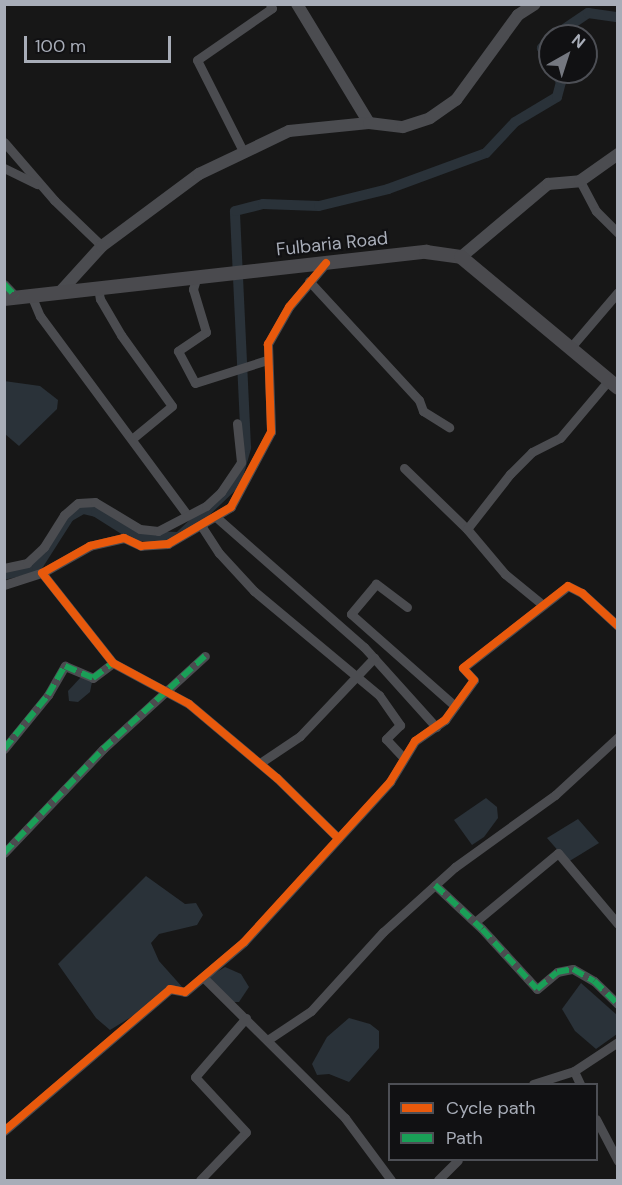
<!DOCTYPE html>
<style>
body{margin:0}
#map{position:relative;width:622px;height:1185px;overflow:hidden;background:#171717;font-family:"DM Sans",sans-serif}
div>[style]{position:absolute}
.water>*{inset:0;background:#2a3239}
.canal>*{height:10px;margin:-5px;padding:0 5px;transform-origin:5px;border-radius:5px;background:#2a3239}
.minor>*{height:9px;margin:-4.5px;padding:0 4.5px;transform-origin:4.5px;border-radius:4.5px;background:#4b4c50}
.tertiary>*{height:12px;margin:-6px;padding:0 6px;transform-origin:6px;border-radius:6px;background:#4b4c50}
.secondary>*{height:14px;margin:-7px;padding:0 7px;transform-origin:7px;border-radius:7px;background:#4a4a4e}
.quiet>*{height:6px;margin-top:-3px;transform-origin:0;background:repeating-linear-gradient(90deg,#1a9f57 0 12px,transparent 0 18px)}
.cycleway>*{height:8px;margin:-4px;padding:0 4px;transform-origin:4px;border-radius:4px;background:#e8590c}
span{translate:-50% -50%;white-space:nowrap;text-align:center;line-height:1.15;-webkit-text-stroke:4.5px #111113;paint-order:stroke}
.street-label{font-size:18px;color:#a8adb8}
.frame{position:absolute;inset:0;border:6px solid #a8adb8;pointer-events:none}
.legend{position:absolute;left:388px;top:1083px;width:210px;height:78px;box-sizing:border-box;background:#111113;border:2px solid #4d4f55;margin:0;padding:8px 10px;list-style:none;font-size:18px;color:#a8adb8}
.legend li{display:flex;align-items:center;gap:12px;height:30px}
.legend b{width:30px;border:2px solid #4d4f55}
.north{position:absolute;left:538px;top:24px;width:60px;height:60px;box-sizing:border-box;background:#111113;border:2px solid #4d4f55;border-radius:50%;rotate:39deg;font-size:16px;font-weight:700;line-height:24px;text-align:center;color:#a8adb8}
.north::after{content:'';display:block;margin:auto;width:21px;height:27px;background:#757880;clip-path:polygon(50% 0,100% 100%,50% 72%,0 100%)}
.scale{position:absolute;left:24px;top:36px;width:147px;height:27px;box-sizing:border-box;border:3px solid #a8adb8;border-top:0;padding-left:8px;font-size:18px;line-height:21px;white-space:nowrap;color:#a8adb8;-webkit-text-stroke:4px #111113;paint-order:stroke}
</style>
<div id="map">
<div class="water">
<div style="clip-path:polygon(4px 381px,40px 386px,58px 400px,57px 409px,19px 446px,5px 434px)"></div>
<div style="clip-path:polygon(82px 676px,92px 682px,90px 692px,78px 702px,69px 701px,68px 691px)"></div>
<div style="clip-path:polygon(486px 798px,497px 807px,498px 818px,484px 837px,472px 845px,454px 820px)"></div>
<div style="clip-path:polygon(578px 819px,599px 843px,568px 862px,547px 838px)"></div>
<div style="clip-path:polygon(146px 876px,185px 904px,196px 903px,203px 915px,197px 925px,159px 934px,151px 943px,159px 961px,184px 989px,177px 989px,110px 1030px,96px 1018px,58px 964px)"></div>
<div style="clip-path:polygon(225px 967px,241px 974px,249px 987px,239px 1002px,234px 1002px,207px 978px)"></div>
<div style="clip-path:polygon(581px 983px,617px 1015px,617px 1034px,596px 1049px,575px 1031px,562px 1009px)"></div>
<div style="clip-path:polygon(349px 1018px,370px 1024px,379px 1031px,379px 1048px,349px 1082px,329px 1074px,317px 1075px,312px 1064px,327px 1037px)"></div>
</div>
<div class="canal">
<div style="left:554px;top:36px;width:41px;rotate:-34.1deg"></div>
<div style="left:588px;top:13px;width:30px;rotate:8deg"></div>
<div style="left:550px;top:38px;width:13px;rotate:129deg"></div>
<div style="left:542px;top:48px;width:16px;rotate:60deg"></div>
<div style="left:4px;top:575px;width:34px;rotate:-14deg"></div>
<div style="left:37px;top:567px;width:59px;rotate:-57.4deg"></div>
<div style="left:69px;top:517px;width:16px;rotate:-30deg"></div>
<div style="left:83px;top:509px;width:13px;rotate:13deg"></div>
<div style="left:96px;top:512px;width:45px;rotate:32.3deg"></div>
<div style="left:134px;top:536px;width:45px;rotate:1.3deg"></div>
<div style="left:179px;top:537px;width:79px;rotate:-43.5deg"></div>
<div style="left:236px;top:483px;width:37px;rotate:-74deg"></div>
<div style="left:246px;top:447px;width:236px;rotate:-92.7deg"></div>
<div style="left:235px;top:211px;width:29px;rotate:-14deg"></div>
<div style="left:263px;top:204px;width:56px;rotate:2deg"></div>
<div style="left:319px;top:206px;width:71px;rotate:-13.8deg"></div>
<div style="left:388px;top:189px;width:104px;rotate:-20.2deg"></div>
<div style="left:486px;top:153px;width:42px;rotate:-46.9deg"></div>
<div style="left:515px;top:122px;width:49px;rotate:-30.8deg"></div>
<div style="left:557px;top:97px;width:16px;rotate:-75deg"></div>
<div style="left:561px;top:82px;width:12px;rotate:-121deg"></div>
</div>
<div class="minor">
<div style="left:4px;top:142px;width:77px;rotate:49.2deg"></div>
<div style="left:54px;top:200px;width:66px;rotate:43.8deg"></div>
<div style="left:244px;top:153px;width:104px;rotate:-116.8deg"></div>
<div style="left:197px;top:60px;width:91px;rotate:-34.7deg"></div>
<div style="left:272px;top:8px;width:4px;rotate:-117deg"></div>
<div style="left:4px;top:168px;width:37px;rotate:26deg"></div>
<div style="left:580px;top:181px;width:34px;rotate:62deg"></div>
<div style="left:596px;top:211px;width:31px;rotate:45deg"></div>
<div style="left:326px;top:263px;width:57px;rotate:130.1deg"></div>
<div style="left:289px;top:307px;width:43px;rotate:119.6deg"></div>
<div style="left:268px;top:344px;width:88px;rotate:88deg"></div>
<div style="left:271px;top:432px;width:85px;rotate:118.1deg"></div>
<div style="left:231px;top:507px;width:73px;rotate:149.6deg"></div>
<div style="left:168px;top:544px;width:27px;rotate:176deg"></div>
<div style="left:141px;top:546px;width:19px;rotate:-155deg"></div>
<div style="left:124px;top:538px;width:35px;rotate:167deg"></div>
<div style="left:90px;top:546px;width:55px;rotate:150.6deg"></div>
<div style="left:42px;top:573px;width:115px;rotate:51.7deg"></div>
<div style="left:113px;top:663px;width:86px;rotate:28.3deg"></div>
<div style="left:189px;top:704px;width:115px;rotate:40.1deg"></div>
<div style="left:277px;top:778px;width:86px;rotate:44.5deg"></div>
<div style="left:197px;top:276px;width:14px;rotate:107deg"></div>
<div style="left:193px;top:289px;width:45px;rotate:73.2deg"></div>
<div style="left:206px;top:332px;width:34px;rotate:146deg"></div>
<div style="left:178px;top:351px;width:36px;rotate:62deg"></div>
<div style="left:195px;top:383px;width:76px;rotate:-17.7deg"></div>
<div style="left:309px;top:281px;width:162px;rotate:47.3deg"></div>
<div style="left:419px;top:400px;width:12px;rotate:70deg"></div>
<div style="left:423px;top:411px;width:31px;rotate:32deg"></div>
<div style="left:4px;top:284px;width:18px;rotate:47deg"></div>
<div style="left:98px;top:287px;width:12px;rotate:81deg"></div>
<div style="left:100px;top:299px;width:42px;rotate:59.7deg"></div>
<div style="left:121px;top:335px;width:87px;rotate:54.3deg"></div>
<div style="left:172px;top:406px;width:50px;rotate:140.6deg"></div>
<div style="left:31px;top:295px;width:23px;rotate:67deg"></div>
<div style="left:40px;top:316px;width:247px;rotate:53.5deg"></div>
<div style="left:571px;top:347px;width:72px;rotate:-49.5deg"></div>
<div style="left:404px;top:468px;width:88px;rotate:44.1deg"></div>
<div style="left:467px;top:529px;width:59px;rotate:49.8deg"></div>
<div style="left:505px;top:574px;width:49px;rotate:39.2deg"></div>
<div style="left:216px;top:517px;width:197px;rotate:41.3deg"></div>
<div style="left:364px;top:647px;width:108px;rotate:48deg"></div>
<div style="left:202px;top:527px;width:31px;rotate:57deg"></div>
<div style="left:219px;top:553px;width:52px;rotate:47.4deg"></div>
<div style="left:254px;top:591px;width:163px;rotate:39.8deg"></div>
<div style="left:379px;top:695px;width:37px;rotate:55deg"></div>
<div style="left:400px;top:725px;width:20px;rotate:135deg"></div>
<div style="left:386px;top:739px;width:26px;rotate:47deg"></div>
<div style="left:467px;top:529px;width:70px;rotate:-52deg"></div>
<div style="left:510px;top:474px;width:31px;rotate:-45deg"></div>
<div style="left:532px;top:452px;width:31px;rotate:-27deg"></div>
<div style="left:560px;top:438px;width:76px;rotate:-49.8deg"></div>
<div style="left:4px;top:568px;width:24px;rotate:-12deg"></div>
<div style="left:27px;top:563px;width:23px;rotate:-43deg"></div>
<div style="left:44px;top:547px;width:38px;rotate:-58deg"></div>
<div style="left:64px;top:515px;width:18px;rotate:-41deg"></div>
<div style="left:78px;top:503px;width:17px;rotate:-3deg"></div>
<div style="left:95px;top:502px;width:52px;rotate:31deg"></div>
<div style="left:140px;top:529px;width:18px;rotate:6deg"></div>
<div style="left:158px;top:531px;width:54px;rotate:-27.5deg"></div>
<div style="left:206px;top:506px;width:21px;rotate:-43deg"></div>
<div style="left:221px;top:492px;width:36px;rotate:-56deg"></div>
<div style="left:241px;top:462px;width:39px;rotate:-96deg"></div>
<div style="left:4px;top:585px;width:40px;rotate:-18deg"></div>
<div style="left:407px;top:607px;width:39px;rotate:-143deg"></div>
<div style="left:376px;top:584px;width:39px;rotate:130deg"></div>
<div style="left:351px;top:614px;width:139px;rotate:41.5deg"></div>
<div style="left:4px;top:749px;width:70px;rotate:-50.8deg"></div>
<div style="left:48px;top:695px;width:34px;rotate:-60deg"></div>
<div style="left:65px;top:666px;width:30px;rotate:23deg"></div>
<div style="left:93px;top:678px;width:25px;rotate:-37deg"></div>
<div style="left:260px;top:763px;width:48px;rotate:-34deg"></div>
<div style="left:300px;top:736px;width:108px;rotate:-46.5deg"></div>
<div style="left:4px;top:853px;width:144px;rotate:-46.4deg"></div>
<div style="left:103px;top:749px;width:138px;rotate:-42.4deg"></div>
<div style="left:435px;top:885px;width:64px;rotate:43.1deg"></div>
<div style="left:482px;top:929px;width:81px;rotate:47.5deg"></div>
<div style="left:537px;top:989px;width:26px;rotate:-40deg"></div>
<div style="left:557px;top:972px;width:16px;rotate:-11deg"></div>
<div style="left:573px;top:969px;width:24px;rotate:30deg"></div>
<div style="left:594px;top:981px;width:33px;rotate:44deg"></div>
<div style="left:475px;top:922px;width:108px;rotate:-39.7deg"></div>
<div style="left:558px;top:853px;width:93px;rotate:49.8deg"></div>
<div style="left:203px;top:977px;width:200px;rotate:44.8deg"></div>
<div style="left:345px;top:1118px;width:77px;rotate:53.4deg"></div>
<div style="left:269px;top:1039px;width:50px;rotate:-33.7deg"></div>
<div style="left:311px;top:1011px;width:107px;rotate:-47.7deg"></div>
<div style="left:383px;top:932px;width:97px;rotate:-42.1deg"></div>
<div style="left:455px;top:867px;width:123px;rotate:-35.8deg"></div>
<div style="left:555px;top:795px;width:86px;rotate:-42.6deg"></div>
<div style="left:533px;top:1084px;width:43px;rotate:-17.6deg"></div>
<div style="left:580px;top:1084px;width:14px;rotate:-115deg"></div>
<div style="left:574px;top:1071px;width:53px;rotate:-33.4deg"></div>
<div style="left:596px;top:1119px;width:47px;rotate:62.4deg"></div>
<div style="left:4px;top:1131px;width:218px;rotate:-40.5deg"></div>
<div style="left:170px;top:989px;width:15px;rotate:11deg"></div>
<div style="left:185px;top:992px;width:77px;rotate:-40.3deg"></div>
<div style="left:244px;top:942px;width:217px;rotate:-47.6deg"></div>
<div style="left:390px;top:782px;width:48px;rotate:-58.6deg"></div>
<div style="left:415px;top:741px;width:37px;rotate:-35deg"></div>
<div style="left:445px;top:720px;width:49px;rotate:-54.1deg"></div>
<div style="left:474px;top:680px;width:16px;rotate:-133deg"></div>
<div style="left:463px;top:668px;width:133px;rotate:-38deg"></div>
<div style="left:568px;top:586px;width:16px;rotate:27deg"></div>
<div style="left:582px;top:593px;width:49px;rotate:42.5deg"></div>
<div style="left:200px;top:1180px;width:66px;rotate:-46.2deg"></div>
<div style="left:246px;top:1132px;width:75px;rotate:-132.8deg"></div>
<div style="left:195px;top:1077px;width:78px;rotate:-49.2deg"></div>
<div style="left:438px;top:1180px;width:28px;rotate:-45deg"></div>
</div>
<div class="tertiary">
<div style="left:297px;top:4px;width:139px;rotate:58.8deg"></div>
<div style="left:461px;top:257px;width:114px;rotate:-40deg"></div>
<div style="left:548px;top:184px;width:32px;rotate:-5deg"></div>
<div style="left:580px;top:181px;width:47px;rotate:-35.4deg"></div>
<div style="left:61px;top:291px;width:61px;rotate:-47.7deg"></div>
<div style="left:102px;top:246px;width:121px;rotate:-36.6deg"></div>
<div style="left:199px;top:174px;width:100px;rotate:-25.5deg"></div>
<div style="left:289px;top:131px;width:80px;rotate:-5.7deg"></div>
<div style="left:369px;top:123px;width:34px;rotate:7deg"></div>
<div style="left:403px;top:127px;width:28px;rotate:-18deg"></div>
<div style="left:430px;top:118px;width:32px;rotate:-35deg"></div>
<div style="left:456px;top:100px;width:105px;rotate:-53.9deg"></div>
<div style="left:518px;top:15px;width:20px;rotate:-33deg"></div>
</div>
<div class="secondary">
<div style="left:4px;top:299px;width:425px;rotate:-6.4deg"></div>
<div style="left:426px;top:252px;width:35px;rotate:8deg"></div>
<div style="left:461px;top:257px;width:204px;rotate:39.8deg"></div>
</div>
<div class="quiet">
<div style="left:4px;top:284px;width:18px;rotate:47deg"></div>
<div style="left:4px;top:749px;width:70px;rotate:-50.8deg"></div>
<div style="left:48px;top:695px;width:34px;rotate:-60deg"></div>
<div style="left:65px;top:666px;width:30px;rotate:23deg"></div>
<div style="left:93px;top:678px;width:25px;rotate:-37deg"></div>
<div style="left:4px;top:853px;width:144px;rotate:-46.4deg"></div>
<div style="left:103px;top:749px;width:138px;rotate:-42.4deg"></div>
<div style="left:435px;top:885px;width:64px;rotate:43.1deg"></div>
<div style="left:482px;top:929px;width:81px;rotate:47.5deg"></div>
<div style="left:537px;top:989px;width:26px;rotate:-40deg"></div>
<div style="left:557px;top:972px;width:16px;rotate:-11deg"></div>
<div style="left:573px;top:969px;width:24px;rotate:30deg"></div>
<div style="left:594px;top:981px;width:33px;rotate:44deg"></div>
</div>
<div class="cycleway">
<div style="left:326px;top:263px;width:57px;rotate:130.1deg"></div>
<div style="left:289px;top:307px;width:43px;rotate:119.6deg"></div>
<div style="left:268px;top:344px;width:88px;rotate:88deg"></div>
<div style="left:271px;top:432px;width:85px;rotate:118.1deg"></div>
<div style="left:231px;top:507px;width:73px;rotate:149.6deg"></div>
<div style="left:168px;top:544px;width:27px;rotate:176deg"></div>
<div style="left:141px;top:546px;width:19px;rotate:-155deg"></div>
<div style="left:124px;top:538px;width:35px;rotate:167deg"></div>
<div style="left:90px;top:546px;width:55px;rotate:150.6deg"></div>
<div style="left:42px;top:573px;width:115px;rotate:51.7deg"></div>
<div style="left:113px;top:663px;width:86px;rotate:28.3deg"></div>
<div style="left:189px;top:704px;width:115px;rotate:40.1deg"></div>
<div style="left:277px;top:778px;width:86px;rotate:44.5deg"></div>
<div style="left:4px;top:1131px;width:218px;rotate:-40.5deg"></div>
<div style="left:170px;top:989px;width:15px;rotate:11deg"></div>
<div style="left:185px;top:992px;width:77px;rotate:-40.3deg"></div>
<div style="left:244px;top:942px;width:217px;rotate:-47.6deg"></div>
<div style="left:390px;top:782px;width:48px;rotate:-58.6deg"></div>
<div style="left:415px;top:741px;width:37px;rotate:-35deg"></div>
<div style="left:445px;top:720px;width:49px;rotate:-54.1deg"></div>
<div style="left:474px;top:680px;width:16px;rotate:-133deg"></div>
<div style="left:463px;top:668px;width:133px;rotate:-38deg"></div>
<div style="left:568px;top:586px;width:16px;rotate:27deg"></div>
<div style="left:582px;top:593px;width:49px;rotate:42.5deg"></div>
</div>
<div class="street-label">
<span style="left:332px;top:244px;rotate:-6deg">Fulbaria Road</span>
</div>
<div class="frame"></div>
<ul class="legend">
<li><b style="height:8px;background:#e8590c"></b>Cycle path</li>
<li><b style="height:8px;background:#1a9f57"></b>Path</li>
</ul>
<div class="north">N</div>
<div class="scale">100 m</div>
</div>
